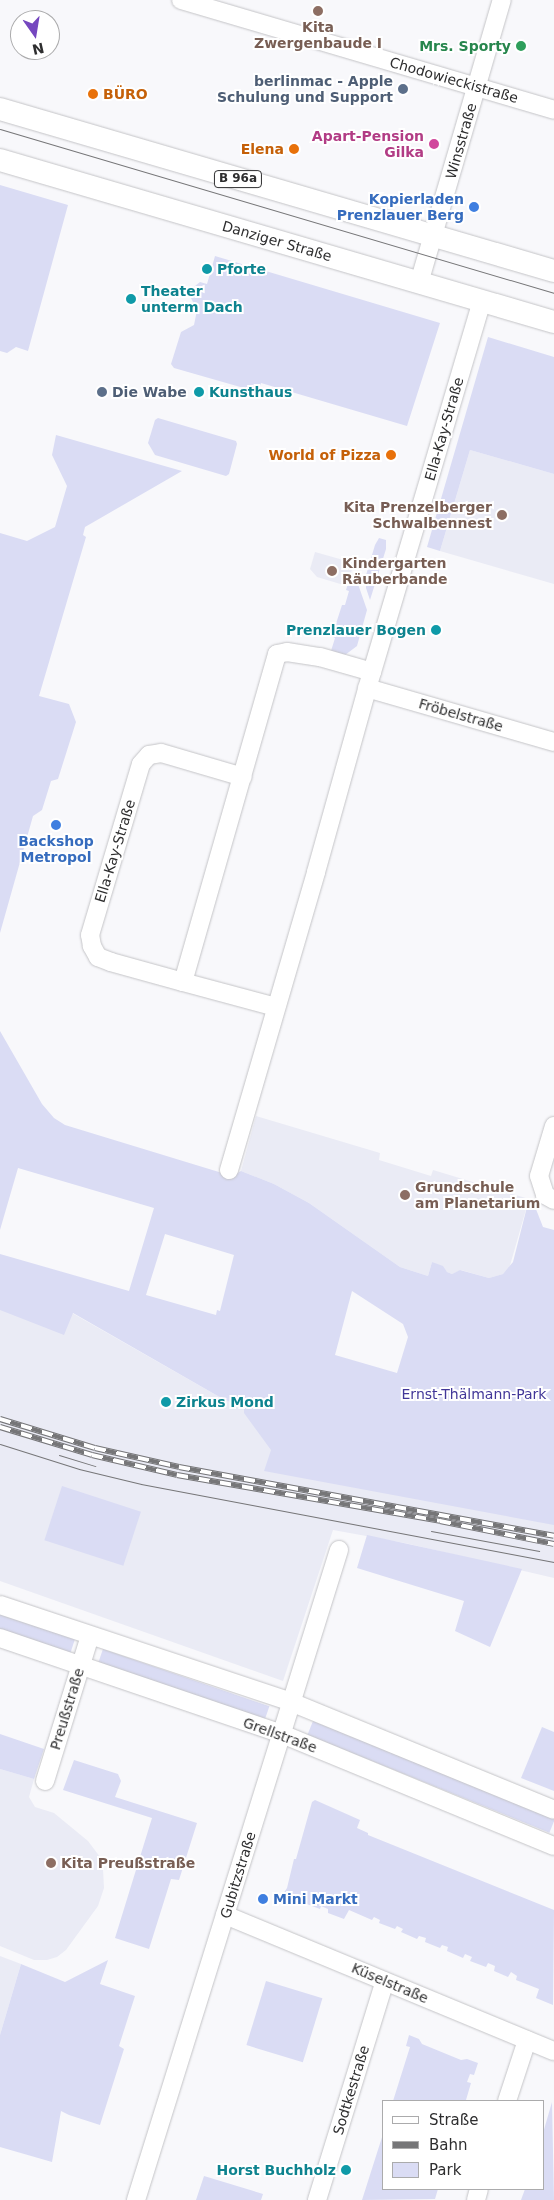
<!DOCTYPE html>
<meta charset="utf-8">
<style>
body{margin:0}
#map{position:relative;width:554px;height:2200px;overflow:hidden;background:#f8f8fb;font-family:"DejaVu Sans",sans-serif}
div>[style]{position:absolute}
.built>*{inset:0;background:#eaebf5}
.green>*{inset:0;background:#dadcf4;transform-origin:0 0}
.roads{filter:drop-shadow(0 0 1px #c4c4c7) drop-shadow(0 0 1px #c4c4c7)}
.minor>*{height:18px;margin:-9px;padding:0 9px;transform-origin:9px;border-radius:9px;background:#fff}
.major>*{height:22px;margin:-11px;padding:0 11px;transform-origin:11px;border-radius:11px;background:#fff}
.tram>*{height:1px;margin:-0.5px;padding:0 0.5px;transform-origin:0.5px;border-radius:0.5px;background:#767678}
.rail>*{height:5.5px;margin-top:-2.75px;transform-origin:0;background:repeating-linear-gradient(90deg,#fff 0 11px,#767678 0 22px);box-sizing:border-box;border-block:1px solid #767678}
.dots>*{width:14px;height:14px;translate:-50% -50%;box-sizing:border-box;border:2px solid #fff;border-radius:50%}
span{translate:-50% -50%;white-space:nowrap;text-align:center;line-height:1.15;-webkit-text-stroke:4px #fff;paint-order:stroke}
.shield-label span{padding:1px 4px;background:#fff;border:1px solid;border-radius:4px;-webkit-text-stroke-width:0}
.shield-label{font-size:12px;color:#2e2e2f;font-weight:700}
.education-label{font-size:14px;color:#785e54;font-weight:700}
.right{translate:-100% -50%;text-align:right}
.left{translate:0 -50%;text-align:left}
.leisure-label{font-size:14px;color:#27864d;font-weight:700}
.street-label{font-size:14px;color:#2e2e2f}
.service-label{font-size:14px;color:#4e5e75;font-weight:700}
.food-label{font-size:14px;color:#c56008;font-weight:700}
.hotel-label{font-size:14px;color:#b23c85;font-weight:700}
.shop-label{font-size:14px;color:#366cbe;font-weight:700}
.culture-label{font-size:14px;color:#0d838f;font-weight:700}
.park-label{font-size:14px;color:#413698}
.legend{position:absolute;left:382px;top:2100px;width:162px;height:90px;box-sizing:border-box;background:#fff;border:1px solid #ababac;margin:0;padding:6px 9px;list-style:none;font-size:15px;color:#2e2e2f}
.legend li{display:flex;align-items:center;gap:10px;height:25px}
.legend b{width:25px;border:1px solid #ababac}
.north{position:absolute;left:10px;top:10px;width:50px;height:50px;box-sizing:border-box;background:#fff;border:1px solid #ababac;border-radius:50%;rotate:167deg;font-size:14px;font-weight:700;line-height:20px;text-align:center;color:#2e2e2f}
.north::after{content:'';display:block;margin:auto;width:18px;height:22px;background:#7547bf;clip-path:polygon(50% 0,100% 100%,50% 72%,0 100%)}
</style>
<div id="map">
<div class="built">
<div style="clip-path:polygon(470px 450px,554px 474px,554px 584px,440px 551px)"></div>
<div style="clip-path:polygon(315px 552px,354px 563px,347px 586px,317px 577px,310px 569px)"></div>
<div style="clip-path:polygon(256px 1116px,380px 1153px,379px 1160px,431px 1176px,433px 1170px,529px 1199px,509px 1269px,503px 1274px,489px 1278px,461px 1270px,452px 1274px,447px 1272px,432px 1262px,428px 1276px,400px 1267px,309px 1203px,274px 1184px,241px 1171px)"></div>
<div style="clip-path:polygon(0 1272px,223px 1399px,329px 1443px,554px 1502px,554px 1578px,405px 1543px,333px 1530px,283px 1681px,0 1581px)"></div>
<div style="clip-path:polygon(0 1769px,34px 1779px,29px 1797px,35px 1807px,54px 1813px,88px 1841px,100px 1857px,103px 1869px,104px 1888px,98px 1906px,66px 1950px,57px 1957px,47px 1960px,34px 1960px,0 1946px)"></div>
<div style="clip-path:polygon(0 1956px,21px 1964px,0 2035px)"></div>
</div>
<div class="green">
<div style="clip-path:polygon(0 185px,68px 205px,28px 351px,16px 347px,7px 353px,0 351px)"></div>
<div style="clip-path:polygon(215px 256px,440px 323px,407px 426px,261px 383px,258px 392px,174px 368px,171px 364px,181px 332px,194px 325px,197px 310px,191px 298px,195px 286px,200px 282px,207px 284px)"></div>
<div style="clip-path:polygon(488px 337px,554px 357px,554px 474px,470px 450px,440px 551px,427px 547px)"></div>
<div style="clip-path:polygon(158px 418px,236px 441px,237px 444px,229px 474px,226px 476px,155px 455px,148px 443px,155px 420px)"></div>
<div style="clip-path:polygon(56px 435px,182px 471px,85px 527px,83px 535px,86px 537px,39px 696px,69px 704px,76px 722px,58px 779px,51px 781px,42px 810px,33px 816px,0 933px,0 533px,27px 541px,55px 527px,67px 486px,52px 455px)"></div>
<div style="clip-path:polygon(379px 538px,386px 540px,386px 549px,370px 600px,366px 588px,366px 575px,375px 545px)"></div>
<div style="clip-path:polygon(351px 574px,359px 576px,358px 584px,367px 610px,357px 646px,345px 655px,331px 651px,335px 638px,332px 636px,342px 605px,345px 605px,349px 591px,346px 590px)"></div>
<div style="clip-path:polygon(evenodd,0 1031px,42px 1104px,54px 1118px,65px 1125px,232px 1176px,241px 1171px,274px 1184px,309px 1203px,400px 1267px,428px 1276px,432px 1262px,443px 1266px,447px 1272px,452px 1274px,460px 1270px,489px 1278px,503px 1274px,513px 1262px,529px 1199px,532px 1199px,543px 1227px,554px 1230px,554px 1525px,264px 1471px,271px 1450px,244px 1413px,244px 1408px,223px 1399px,73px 1313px,64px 1335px,0 1310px,0 1254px,129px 1291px,154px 1208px,18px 1168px,0 1230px,0 1031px,165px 1234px,234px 1255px,220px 1311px,217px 1310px,216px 1315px,146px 1295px,165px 1234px,0 1031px,352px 1291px,403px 1324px,408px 1337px,397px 1373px,335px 1355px,352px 1291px)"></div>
<div style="left:62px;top:1486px;width:83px;height:57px;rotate:18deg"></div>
<div style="clip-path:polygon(367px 1535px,522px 1569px,490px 1647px,455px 1631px,464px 1601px,357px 1568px)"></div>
<div style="left:0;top:1614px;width:79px;height:18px;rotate:18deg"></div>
<div style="left:103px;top:1649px;width:176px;height:17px;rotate:19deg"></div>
<div style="left:313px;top:1721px;width:261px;height:15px;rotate:22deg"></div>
<div style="clip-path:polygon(542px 1727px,554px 1732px,554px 1791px,521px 1778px)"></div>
<div style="clip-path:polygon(0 1734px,44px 1749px,34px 1779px,0 1769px)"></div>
<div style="clip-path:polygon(74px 1760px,118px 1774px,121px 1781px,115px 1797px,197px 1823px,179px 1880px,171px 1879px,149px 1949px,115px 1938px,152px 1818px,63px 1790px)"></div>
<div style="clip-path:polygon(315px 1800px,360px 1820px,357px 1828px,368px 1833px,368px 1835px,554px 1910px,553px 2005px,536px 1998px,539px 1989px,516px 1980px,517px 1976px,511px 1972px,508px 1977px,494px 1971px,495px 1966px,488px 1963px,486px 1967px,470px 1961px,472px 1957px,465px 1954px,463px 1958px,447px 1951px,448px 1947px,442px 1945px,440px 1948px,425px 1942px,426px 1938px,419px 1936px,417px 1939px,401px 1932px,403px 1929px,397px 1926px,395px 1929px,379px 1923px,380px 1920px,374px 1917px,372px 1920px,349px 1910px,344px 1919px,328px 1913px,328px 1909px,321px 1906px,320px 1909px,304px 1903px,305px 1899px,298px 1897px,297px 1899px,283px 1894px,287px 1888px,294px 1859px,296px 1859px,312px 1802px)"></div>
<div style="clip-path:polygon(108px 1960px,100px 1984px,135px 1996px,119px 2046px,124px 2049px,100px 2125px,69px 2115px,61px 2111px,52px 2162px,0 2147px,0 2035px,21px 1964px,65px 1982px)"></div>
<div style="left:266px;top:1981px;width:59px;height:67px;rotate:17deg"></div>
<div style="clip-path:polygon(409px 2035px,419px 2039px,422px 2044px,461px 2060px,467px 2059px,478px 2063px,474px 2075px,470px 2074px,467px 2082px,471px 2083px,466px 2100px,393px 2101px,410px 2047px,406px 2046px)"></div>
<div style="clip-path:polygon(552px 2102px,554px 2200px,521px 2200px,525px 2189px,543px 2189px,543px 2133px)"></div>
<div style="clip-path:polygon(383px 2134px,383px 2189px,438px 2189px,435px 2199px,362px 2200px)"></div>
<div style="clip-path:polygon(204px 2176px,263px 2194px,261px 2200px,196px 2200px)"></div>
</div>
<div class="roads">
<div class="minor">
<div style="left:181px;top:0;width:389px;rotate:16.4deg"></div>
<div style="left:419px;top:283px;width:295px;rotate:-73.7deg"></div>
<div style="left:367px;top:688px;width:195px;rotate:16.1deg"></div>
<div style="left:183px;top:982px;width:75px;rotate:-164.5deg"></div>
<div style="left:111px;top:962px;width:14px;rotate:-159deg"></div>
<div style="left:98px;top:957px;width:13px;rotate:-119deg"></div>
<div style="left:92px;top:946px;width:11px;rotate:-100deg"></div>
<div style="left:90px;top:935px;width:178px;rotate:-73.4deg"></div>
<div style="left:141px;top:764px;width:12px;rotate:-48deg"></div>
<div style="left:149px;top:755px;width:12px;rotate:-9deg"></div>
<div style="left:161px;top:753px;width:85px;rotate:16.3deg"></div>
<div style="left:276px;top:1007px;width:96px;rotate:-165deg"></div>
<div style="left:183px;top:982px;width:341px;rotate:-74deg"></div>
<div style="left:277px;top:654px;width:10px;rotate:-11deg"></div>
<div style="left:287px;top:652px;width:33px;rotate:9deg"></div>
<div style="left:320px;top:657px;width:54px;rotate:16.1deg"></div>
<div style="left:554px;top:1126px;width:52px;rotate:106.7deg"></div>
<div style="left:539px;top:1176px;width:20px;rotate:72deg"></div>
<div style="left:545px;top:1195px;width:10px;rotate:29deg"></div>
<div style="left:229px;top:1170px;width:310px;rotate:-73.7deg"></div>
<div style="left:316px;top:872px;width:208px;rotate:-74.4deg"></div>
<div style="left:372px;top:672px;width:387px;rotate:-73.5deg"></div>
<div style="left:0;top:1605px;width:307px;rotate:18.4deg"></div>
<div style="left:291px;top:1702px;width:284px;rotate:22.3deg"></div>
<div style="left:0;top:1638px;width:298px;rotate:18.8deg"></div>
<div style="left:282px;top:1734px;width:294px;rotate:22.4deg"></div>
<div style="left:45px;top:1781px;width:152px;rotate:-72.8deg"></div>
<div style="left:225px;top:1915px;width:356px;rotate:22.5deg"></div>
<div style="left:507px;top:2101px;width:64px;rotate:-71.8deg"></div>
<div style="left:136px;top:2200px;width:681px;rotate:-72.66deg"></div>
<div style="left:317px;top:2200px;width:229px;rotate:-72.8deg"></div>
<div style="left:476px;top:2200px;width:11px;rotate:-75deg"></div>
</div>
<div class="major">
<div style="left:0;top:109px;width:577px;rotate:16.3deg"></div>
<div style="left:0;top:160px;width:577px;rotate:16.3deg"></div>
</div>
</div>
<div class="tram">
<div style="left:0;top:129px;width:578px;rotate:16.49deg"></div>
<div style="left:0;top:1444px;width:83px;rotate:17.6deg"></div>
<div style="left:79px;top:1469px;width:64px;rotate:13.6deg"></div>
<div style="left:141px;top:1484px;width:420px;rotate:10.7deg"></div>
<div style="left:59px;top:1455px;width:38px;rotate:17deg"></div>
<div style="left:431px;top:1531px;width:110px;rotate:10.5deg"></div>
</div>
<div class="rail">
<div style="left:0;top:1419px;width:99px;rotate:17deg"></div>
<div style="left:95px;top:1448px;width:86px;rotate:12.7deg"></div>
<div style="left:179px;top:1467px;width:381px;rotate:10.4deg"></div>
<div style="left:0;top:1427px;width:96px;rotate:16.9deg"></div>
<div style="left:92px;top:1455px;width:87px;rotate:13.2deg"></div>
<div style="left:177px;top:1475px;width:267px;rotate:9.9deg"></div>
<div style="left:440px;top:1521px;width:116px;rotate:11.4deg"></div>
</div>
<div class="dots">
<div style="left:318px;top:11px;background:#8d6e63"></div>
<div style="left:521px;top:46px;background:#2e9e5b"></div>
<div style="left:403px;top:89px;background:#5c6f8a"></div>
<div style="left:93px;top:94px;background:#e8710a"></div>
<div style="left:434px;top:144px;background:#d1479c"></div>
<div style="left:294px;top:149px;background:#e8710a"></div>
<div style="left:474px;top:207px;background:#3f7fe0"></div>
<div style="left:207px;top:269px;background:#0f9aa8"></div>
<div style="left:131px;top:299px;background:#0f9aa8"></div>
<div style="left:102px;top:392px;background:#5c6f8a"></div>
<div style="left:199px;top:392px;background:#0f9aa8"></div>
<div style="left:391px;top:455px;background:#e8710a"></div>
<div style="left:502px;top:515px;background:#8d6e63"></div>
<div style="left:332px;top:571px;background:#8d6e63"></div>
<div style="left:436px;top:630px;background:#0f9aa8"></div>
<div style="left:56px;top:825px;background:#3f7fe0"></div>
<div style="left:405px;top:1195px;background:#8d6e63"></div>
<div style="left:166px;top:1402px;background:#0f9aa8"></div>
<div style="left:51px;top:1863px;background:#8d6e63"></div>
<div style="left:263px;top:1899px;background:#3f7fe0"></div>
<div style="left:346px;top:2170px;background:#0f9aa8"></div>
</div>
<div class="shield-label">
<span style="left:238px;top:179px">B 96a</span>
</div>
<div class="education-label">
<span style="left:318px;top:35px">Kita<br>Zwergenbaude I</span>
<span class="right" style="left:492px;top:515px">Kita Prenzelberger<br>Schwalbennest</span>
<span class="left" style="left:342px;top:571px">Kindergarten<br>Räuberbande</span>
<span class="left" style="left:415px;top:1195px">Grundschule<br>am Planetarium</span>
<span class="left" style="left:61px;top:1863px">Kita Preußstraße</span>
</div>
<div class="leisure-label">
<span class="right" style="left:511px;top:46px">Mrs. Sporty</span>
</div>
<div class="street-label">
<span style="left:454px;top:80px;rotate:16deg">Chodowieckistraße</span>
<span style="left:461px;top:141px;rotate:-74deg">Winsstraße</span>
<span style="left:277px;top:241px;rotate:16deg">Danziger Straße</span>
<span style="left:444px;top:429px;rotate:-74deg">Ella-Kay-Straße</span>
<span style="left:461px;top:715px;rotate:16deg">Fröbelstraße</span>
<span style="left:115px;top:851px;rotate:-73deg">Ella-Kay-Straße</span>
<span style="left:67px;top:1709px;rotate:-73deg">Preußstraße</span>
<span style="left:280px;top:1735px;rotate:20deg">Grellstraße</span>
<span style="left:238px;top:1875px;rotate:-73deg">Gubitzstraße</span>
<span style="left:390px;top:1983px;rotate:23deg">Küselstraße</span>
<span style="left:351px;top:2090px;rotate:-73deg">Sodtkestraße</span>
</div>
<div class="service-label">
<span class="right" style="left:393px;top:89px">berlinmac - Apple<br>Schulung und Support</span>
<span class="left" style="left:112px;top:392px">Die Wabe</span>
</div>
<div class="food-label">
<span class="left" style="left:103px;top:94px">BÜRO</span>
<span class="right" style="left:284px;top:149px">Elena</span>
<span class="right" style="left:381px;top:455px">World of Pizza</span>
</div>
<div class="hotel-label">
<span class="right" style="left:424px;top:144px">Apart-Pension<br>Gilka</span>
</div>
<div class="shop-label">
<span class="right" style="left:464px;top:207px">Kopierladen<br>Prenzlauer Berg</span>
<span style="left:56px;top:849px">Backshop<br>Metropol</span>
<span class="left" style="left:273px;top:1899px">Mini Markt</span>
</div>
<div class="culture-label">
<span class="left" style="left:217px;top:269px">Pforte</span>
<span class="left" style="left:141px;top:299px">Theater<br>unterm Dach</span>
<span class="left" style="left:209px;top:392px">Kunsthaus</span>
<span class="right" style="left:426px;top:630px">Prenzlauer Bogen</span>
<span class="left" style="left:176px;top:1402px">Zirkus Mond</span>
<span class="right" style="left:336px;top:2170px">Horst Buchholz</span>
</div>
<div class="park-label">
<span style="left:474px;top:1394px">Ernst-Thälmann-Park</span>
</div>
<ul class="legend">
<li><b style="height:6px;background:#fff"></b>Straße</li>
<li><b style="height:6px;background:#767678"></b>Bahn</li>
<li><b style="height:14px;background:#dadcf4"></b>Park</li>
</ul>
<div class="north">N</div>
</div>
